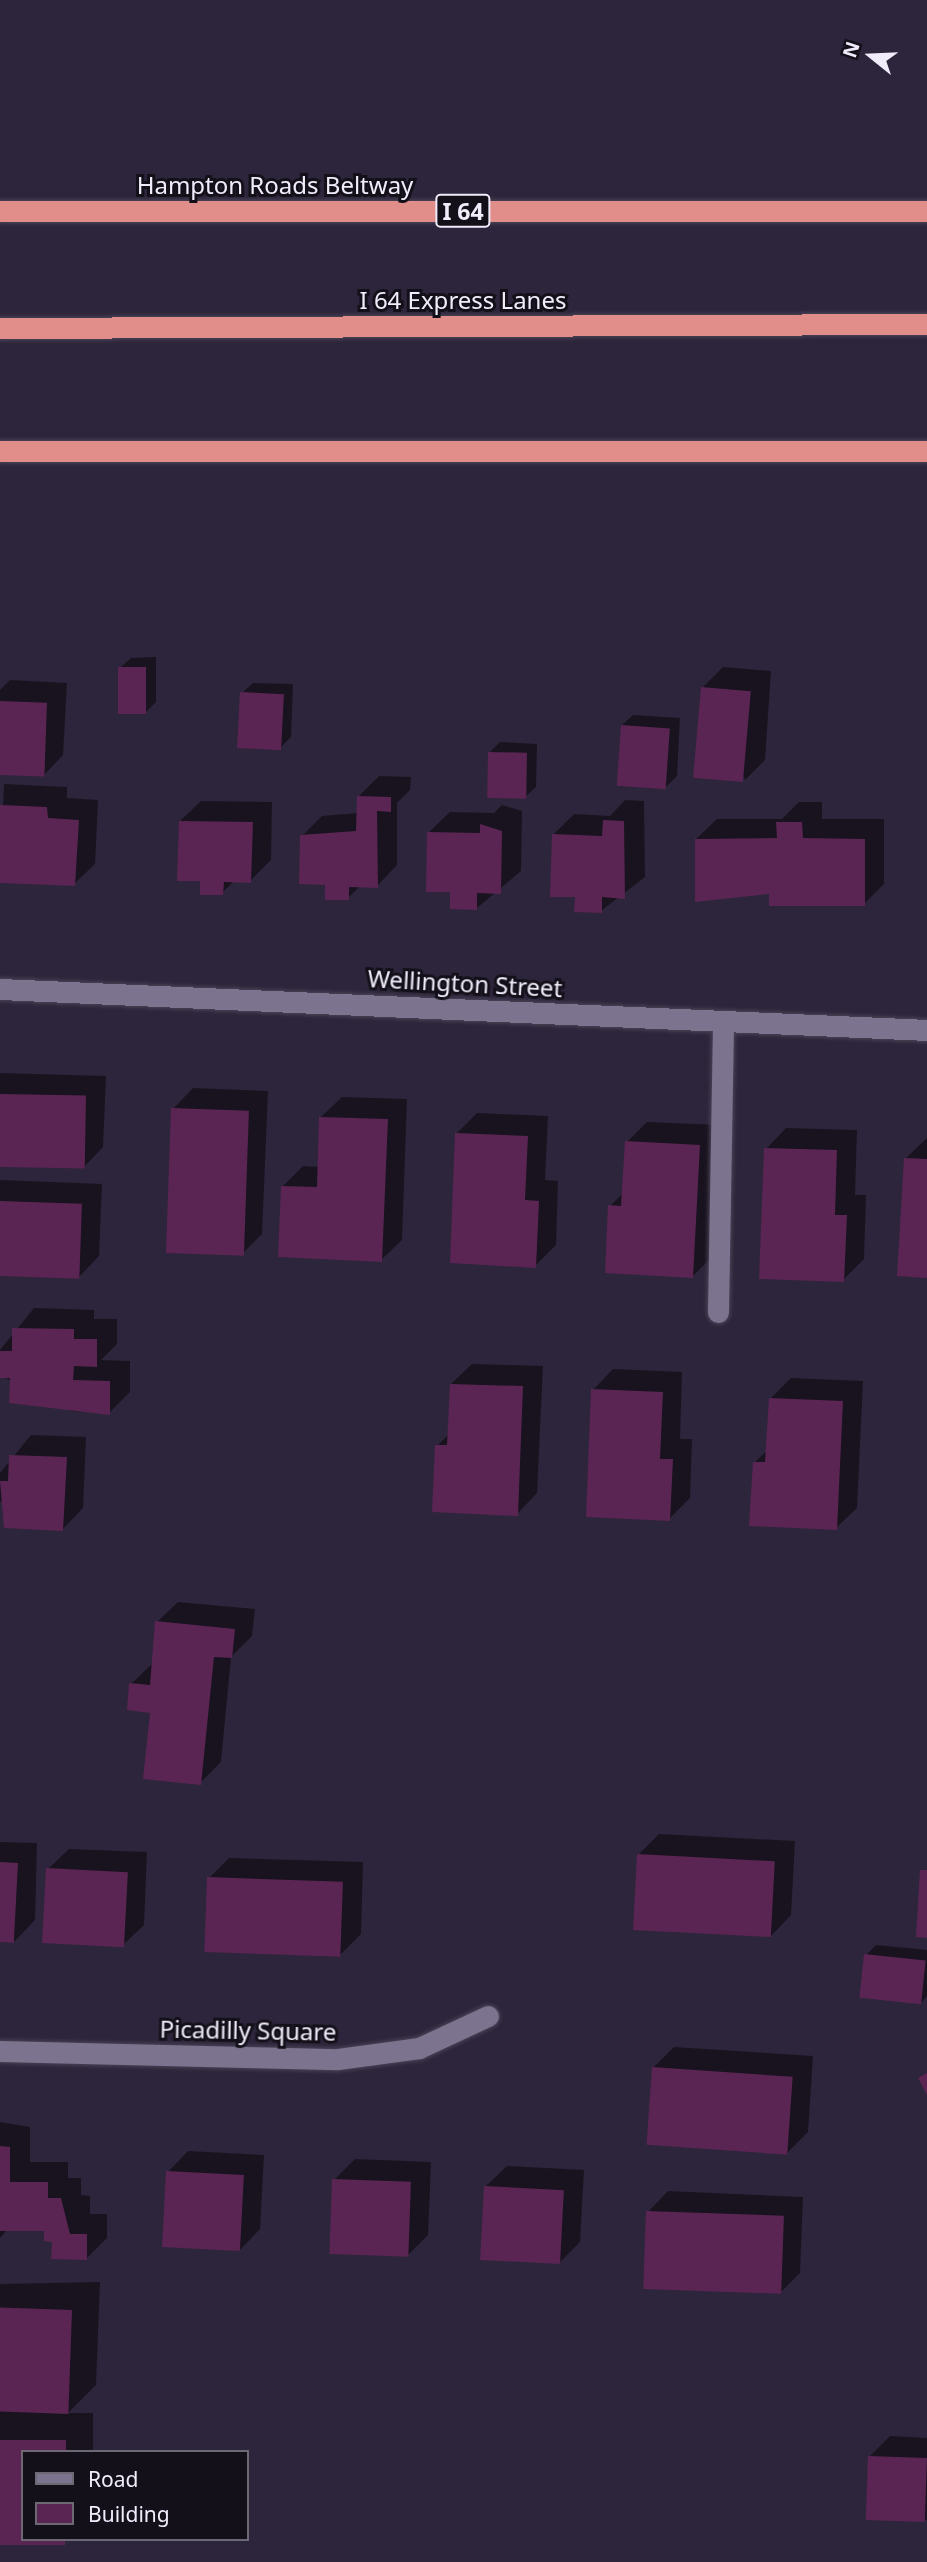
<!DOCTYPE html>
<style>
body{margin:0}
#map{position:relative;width:927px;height:2562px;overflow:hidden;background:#2d253b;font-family:"Noto Sans",sans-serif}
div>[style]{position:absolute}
.shadow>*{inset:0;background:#0007}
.building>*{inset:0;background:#5a2553;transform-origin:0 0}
.roads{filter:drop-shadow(0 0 2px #4a4356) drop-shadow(0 0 2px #4a4356)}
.minor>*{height:21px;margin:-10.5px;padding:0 10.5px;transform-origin:10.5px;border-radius:10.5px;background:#7c738e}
.highway>*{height:21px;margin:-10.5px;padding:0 10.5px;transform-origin:10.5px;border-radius:10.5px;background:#e18d89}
span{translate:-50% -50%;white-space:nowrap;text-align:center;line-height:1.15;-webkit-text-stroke:6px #14101a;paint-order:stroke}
.shield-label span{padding:2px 5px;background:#14101a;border:2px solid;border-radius:5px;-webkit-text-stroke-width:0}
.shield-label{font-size:23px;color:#f0ecfb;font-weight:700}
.street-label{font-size:24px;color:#f0ecfb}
.legend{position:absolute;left:21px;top:2450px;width:228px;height:91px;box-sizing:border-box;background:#14101a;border:2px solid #6c6874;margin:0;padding:9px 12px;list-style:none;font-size:21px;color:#f0ecfb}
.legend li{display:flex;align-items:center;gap:14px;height:35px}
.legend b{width:35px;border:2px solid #6c6874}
.north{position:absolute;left:836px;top:21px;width:70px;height:70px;-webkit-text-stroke:5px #14101a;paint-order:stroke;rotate:288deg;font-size:19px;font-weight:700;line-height:28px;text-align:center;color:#f0ecfb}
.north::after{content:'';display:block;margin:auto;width:24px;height:32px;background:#f0ecfb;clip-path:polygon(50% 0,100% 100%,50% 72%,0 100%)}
</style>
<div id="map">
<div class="shadow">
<div style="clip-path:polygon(156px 657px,156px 702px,145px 713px,120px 668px,131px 658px)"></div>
<div style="clip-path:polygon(723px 667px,771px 671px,765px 760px,745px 780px,702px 688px)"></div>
<div style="clip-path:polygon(10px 680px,67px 683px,63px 755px,43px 776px,0 773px,0 690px)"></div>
<div style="clip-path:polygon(253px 683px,293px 684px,291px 737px,280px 748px,242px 693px)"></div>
<div style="clip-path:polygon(633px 715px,680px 718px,677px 776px,666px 787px,622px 725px)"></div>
<div style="clip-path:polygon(500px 742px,537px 744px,536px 787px,525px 797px,489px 753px)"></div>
<div style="clip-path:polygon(379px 776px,411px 777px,410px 790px,397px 803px,397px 865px,377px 886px,360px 886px,348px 898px,327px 883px,302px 836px,322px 816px,358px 813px,358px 797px)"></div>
<div style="clip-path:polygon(4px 784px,67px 787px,67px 798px,98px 800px,95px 864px,74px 884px,0 881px)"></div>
<div style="clip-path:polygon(625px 800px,644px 801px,645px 877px,601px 911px,577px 896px,554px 834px,574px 814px,610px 816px)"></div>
<div style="clip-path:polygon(201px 801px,272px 802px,271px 860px,250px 881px,235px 880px,222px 893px,202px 879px,180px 821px)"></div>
<div style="clip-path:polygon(799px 802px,822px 802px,822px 819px,884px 819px,884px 884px,864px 904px,771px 892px,696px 839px,717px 819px,782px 819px)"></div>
<div style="clip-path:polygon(502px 805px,522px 811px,521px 871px,477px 908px,452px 890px,429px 832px,450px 812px,494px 813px)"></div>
<div style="clip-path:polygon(0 1073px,106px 1076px,103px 1147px,83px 1168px,0 1166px)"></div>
<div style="clip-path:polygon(193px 1088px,268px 1091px,262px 1234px,242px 1254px,173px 1109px)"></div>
<div style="clip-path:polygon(342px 1097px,407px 1099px,402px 1240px,381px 1260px,282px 1187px,303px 1166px,320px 1167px,321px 1117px)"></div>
<div style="clip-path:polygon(477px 1113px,548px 1116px,545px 1180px,558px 1181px,556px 1245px,535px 1266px,456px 1134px)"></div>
<div style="clip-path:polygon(647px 1122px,720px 1125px,713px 1256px,693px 1276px,610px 1206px,624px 1192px,627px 1142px)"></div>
<div style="clip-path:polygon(786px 1128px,857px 1130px,855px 1195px,866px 1195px,864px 1259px,843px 1280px,766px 1149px)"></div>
<div style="clip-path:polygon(927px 1138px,927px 1276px,906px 1158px)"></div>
<div style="clip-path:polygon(0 1180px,102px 1184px,99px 1256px,79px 1277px,0 1274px)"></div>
<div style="clip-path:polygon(34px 1308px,94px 1310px,94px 1319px,117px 1319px,117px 1344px,101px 1360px,130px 1361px,130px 1392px,109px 1413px,71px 1411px,71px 1403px,0 1376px,0 1350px)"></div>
<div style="clip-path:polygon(472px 1364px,543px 1366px,537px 1493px,517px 1514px,437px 1446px,449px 1434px,451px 1384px)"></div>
<div style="clip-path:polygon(613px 1369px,682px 1372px,680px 1439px,692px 1439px,690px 1498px,669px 1519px,593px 1390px)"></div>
<div style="clip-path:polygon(791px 1378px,863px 1381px,857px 1508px,836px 1528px,754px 1463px,768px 1450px,771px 1398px)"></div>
<div style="clip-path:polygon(31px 1435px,86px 1437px,83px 1508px,63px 1529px,0 1501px,0 1473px)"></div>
<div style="clip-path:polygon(178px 1602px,255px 1609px,252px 1636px,231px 1657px,221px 1762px,200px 1783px,131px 1684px,152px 1664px,157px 1622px)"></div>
<div style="clip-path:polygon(659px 1834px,795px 1841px,791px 1915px,771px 1936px,639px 1854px)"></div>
<div style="clip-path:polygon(0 1842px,37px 1843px,35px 1920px,15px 1941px,0 1941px)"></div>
<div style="clip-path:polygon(69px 1849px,147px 1852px,144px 1925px,123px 1945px,48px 1869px)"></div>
<div style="clip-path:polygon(229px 1858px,363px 1862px,361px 1934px,340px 1955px,209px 1878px)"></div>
<div style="clip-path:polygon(876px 1945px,927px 1950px,927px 1996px,920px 2004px,866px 1955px)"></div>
<div style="clip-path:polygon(674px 2047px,813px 2056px,808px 2132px,787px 2153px,654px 2067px)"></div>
<div style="clip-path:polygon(0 2122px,30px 2127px,30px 2162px,68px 2162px,68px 2178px,81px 2178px,81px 2195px,90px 2196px,90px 2214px,107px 2214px,107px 2238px,87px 2258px,46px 2230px,8px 2229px,0 2238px)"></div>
<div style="clip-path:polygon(188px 2151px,264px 2155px,260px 2229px,240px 2250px,168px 2172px)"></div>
<div style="clip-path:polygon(355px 2159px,431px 2162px,428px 2235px,408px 2255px,334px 2180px)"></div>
<div style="clip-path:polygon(507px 2166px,584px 2170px,580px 2242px,559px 2263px,486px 2186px)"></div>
<div style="clip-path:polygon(668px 2191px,803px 2197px,800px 2273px,780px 2293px,648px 2212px)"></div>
<div style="clip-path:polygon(100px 2282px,96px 2385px,68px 2413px,93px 2413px,93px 2452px,23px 2452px,23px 2539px,68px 2539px,0 2544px,0 2284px)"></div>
<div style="clip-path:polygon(890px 2436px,927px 2438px,927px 2521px,869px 2457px)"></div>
</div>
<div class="building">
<div style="left:118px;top:667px;width:28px;height:47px"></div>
<div style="left:701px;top:687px;width:50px;height:91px;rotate:5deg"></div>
<div style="left:240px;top:692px;width:44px;height:56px;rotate:3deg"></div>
<div style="left:0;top:701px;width:47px;height:74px;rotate:2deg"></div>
<div style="left:621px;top:725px;width:49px;height:61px;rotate:4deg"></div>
<div style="left:488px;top:752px;width:39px;height:46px;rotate:1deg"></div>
<div style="clip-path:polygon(357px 796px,391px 797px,391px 812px,377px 811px,378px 888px,349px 887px,349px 900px,325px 900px,325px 885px,299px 884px,300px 835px,356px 831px)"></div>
<div style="clip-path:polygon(0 805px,47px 807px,48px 818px,79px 820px,75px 886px,0 883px)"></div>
<div style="clip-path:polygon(603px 820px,624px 821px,625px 899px,602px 897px,602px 913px,574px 912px,575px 897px,550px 897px,552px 834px,602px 836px)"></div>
<div style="clip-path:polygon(179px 821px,253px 822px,251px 883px,224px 882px,223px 895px,200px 895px,200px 881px,177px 881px)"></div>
<div style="clip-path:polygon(776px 822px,802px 822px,803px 838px,865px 839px,865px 906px,769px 906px,769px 894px,695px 902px,695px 839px,777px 838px)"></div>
<div style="clip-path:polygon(480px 824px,502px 831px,501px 894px,477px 893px,477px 910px,450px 909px,450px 892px,426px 892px,427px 832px,480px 833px)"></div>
<div style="left:0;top:1094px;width:86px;height:73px;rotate:1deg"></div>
<div style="left:171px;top:1108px;width:78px;height:145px;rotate:2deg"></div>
<div style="clip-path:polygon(319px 1117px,388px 1119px,382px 1262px,278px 1257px,281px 1186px,317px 1187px)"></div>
<div style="clip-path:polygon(455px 1133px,528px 1136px,525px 1200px,539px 1201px,536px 1268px,450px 1263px)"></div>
<div style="clip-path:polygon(625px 1141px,700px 1145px,693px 1278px,605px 1273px,608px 1205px,621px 1206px)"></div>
<div style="clip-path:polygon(764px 1148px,837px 1150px,835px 1215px,847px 1215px,844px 1282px,759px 1279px)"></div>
<div style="clip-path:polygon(904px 1158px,927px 1159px,927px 1278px,897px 1276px)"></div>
<div style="left:0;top:1201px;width:82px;height:75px;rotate:2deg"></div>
<div style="clip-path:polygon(12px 1328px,74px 1329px,74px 1339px,97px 1339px,97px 1367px,74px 1366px,73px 1380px,110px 1381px,110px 1415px,9px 1403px,10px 1378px,0 1378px,0 1351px,12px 1351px)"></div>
<div style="clip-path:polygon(450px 1384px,523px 1386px,518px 1516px,432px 1512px,435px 1445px,447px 1445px)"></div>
<div style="clip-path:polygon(591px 1389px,663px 1392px,660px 1459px,673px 1459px,670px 1521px,586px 1517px)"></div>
<div style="clip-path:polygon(769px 1398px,843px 1401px,837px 1530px,749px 1526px,753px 1462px,765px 1462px)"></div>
<div style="clip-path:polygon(9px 1455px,67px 1457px,63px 1531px,4px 1528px,0 1481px,8px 1481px)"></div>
<div style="clip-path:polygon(155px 1621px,235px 1629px,232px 1658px,214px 1657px,201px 1785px,143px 1779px,150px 1713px,127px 1710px,129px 1683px,150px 1685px)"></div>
<div style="left:637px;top:1854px;width:138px;height:76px;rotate:3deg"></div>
<div style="left:0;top:1862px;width:18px;height:80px;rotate:3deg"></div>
<div style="left:46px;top:1868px;width:82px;height:75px;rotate:3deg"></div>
<div style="clip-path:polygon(920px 1870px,927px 1870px,927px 1938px,916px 1937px)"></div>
<div style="left:207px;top:1877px;width:136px;height:75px;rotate:2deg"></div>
<div style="left:864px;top:1954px;width:62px;height:44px;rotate:6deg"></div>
<div style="left:652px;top:2067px;width:141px;height:78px;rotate:4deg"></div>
<div style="clip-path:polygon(927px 2073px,927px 2095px,918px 2078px)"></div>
<div style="clip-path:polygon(0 2146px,10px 2147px,10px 2182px,48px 2182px,48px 2198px,61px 2198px,70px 2234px,87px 2234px,87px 2260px,51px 2259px,52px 2242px,44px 2241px,44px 2231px,0 2231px)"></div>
<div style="left:166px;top:2171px;width:78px;height:76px;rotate:3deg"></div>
<div style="left:332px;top:2179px;width:79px;height:75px;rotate:2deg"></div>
<div style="left:484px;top:2186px;width:80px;height:74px;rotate:3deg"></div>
<div style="left:646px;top:2211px;width:138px;height:78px;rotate:2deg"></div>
<div style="left:72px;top:2310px;width:104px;height:72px;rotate:92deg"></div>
<div style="clip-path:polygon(0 2440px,66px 2440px,66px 2452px,23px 2452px,23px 2539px,65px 2539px,65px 2545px,0 2545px)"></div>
<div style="left:868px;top:2456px;width:59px;height:64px;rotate:2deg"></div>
</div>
<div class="roads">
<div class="minor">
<div style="left:0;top:989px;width:928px;rotate:2.53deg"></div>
<div style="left:718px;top:1312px;width:291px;rotate:-89deg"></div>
<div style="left:0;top:2051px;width:338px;rotate:1.4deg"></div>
<div style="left:338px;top:2059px;width:82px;rotate:-7.7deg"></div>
<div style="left:419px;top:2048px;width:76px;rotate:-24.9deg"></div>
</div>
<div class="highway">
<div style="left:0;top:211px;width:927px"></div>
<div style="left:0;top:328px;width:927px;rotate:-0.25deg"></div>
<div style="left:0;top:451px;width:927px"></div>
</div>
</div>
<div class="shield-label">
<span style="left:463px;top:211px">I 64</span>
</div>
<div class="street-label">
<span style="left:275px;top:185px">Hampton Roads Beltway</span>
<span style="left:463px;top:300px">I 64 Express Lanes</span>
<span style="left:465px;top:983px;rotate:3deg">Wellington Street</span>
<span style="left:248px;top:2030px;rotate:1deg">Picadilly Square</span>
</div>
<ul class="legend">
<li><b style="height:9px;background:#7c738e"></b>Road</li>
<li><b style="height:19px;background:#5a2553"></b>Building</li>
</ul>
<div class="north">N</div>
</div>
